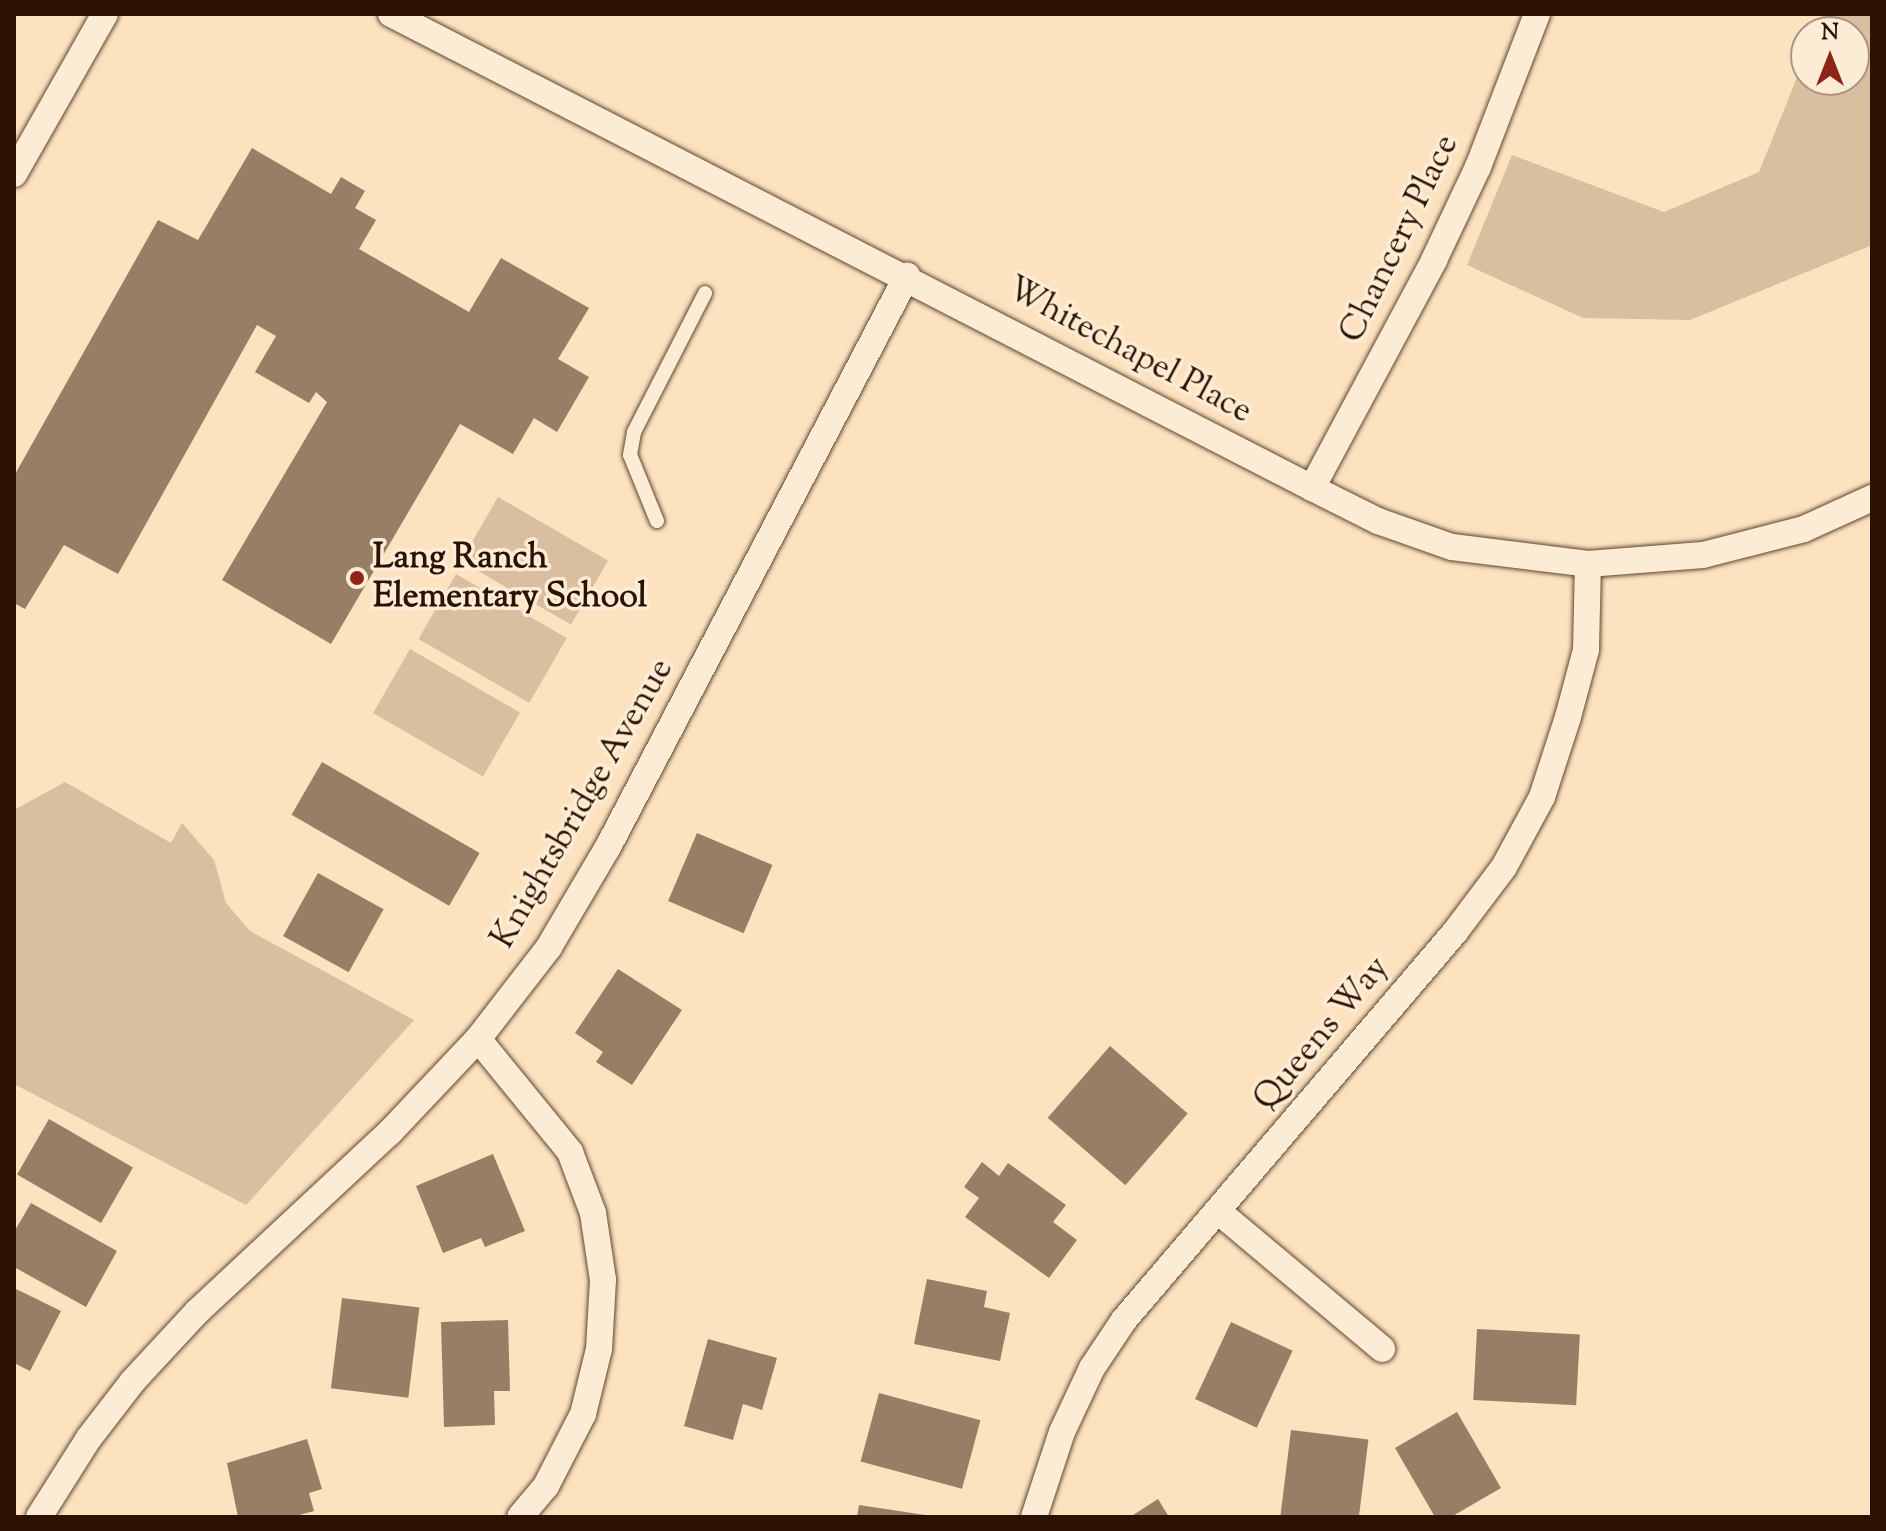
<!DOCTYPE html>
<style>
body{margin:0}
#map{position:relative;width:1886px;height:1531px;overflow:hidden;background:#fce2bf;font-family:"Sorts Mill Goudy",serif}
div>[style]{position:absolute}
.green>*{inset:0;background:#d9bf9f;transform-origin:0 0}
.building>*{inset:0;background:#987e64;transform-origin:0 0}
.roads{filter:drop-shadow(0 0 2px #604631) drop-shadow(0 0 2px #604631)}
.service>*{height:14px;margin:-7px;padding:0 7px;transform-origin:7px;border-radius:7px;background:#fdecd5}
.minor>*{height:26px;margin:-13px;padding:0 13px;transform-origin:13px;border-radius:13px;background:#fdecd5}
.dots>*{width:22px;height:22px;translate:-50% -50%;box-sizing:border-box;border:4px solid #fdecd5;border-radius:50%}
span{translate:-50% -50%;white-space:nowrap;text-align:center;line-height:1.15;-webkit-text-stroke:7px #fdecd5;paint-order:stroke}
.street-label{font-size:34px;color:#2c1202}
.poi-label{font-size:34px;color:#2c1202;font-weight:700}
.left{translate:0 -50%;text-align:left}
.frame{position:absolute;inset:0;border:16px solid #2c1202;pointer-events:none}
.north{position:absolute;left:1790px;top:16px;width:80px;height:80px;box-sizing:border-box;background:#fdecd5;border:2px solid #a99581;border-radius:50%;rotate:0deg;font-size:22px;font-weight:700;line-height:32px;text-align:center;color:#2c1202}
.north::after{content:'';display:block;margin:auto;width:28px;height:36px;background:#8f2418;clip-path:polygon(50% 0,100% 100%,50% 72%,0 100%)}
</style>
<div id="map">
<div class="green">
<div style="clip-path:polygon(1823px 14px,1872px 14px,1872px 245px,1690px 320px,1583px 318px,1467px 265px,1512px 155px,1664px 212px,1759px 172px,1806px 55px,1806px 80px,1854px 80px,1854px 32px,1816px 32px)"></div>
<div style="left:498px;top:497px;width:127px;height:74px;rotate:30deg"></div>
<div style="left:456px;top:574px;width:128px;height:75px;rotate:30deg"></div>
<div style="left:410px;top:649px;width:127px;height:74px;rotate:30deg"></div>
<div style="clip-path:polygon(65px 782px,171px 843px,182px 823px,214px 860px,226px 903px,250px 931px,414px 1020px,246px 1205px,14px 1084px,14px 810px)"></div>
</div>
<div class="building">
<div style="clip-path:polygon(252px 148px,331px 194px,341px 177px,365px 191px,355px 208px,376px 220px,359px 249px,469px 312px,501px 258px,589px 308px,558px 359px,589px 377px,557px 432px,534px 418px,513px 454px,460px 424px,331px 644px,222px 580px,327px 402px,316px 392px,309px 403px,255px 372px,276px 336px,257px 325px,118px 574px,64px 545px,25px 609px,14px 603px,14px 476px,158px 220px,198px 240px)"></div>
<div style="left:322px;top:762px;width:182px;height:61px;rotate:30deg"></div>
<div style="left:697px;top:833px;width:82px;height:74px;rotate:23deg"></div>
<div style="left:318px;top:873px;width:75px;height:72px;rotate:29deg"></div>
<div style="clip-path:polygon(618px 969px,682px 1010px,632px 1085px,596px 1062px,603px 1052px,575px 1033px)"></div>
<div style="left:1110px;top:1046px;width:103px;height:95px;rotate:41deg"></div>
<div style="left:49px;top:1119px;width:97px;height:64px;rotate:30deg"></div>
<div style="clip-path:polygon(493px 1154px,525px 1231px,485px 1247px,481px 1238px,443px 1253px,416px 1186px)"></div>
<div style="clip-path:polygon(982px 1162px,999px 1176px,1008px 1163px,1066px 1205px,1053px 1222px,1077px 1240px,1049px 1278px,965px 1217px,979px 1198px,964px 1187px)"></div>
<div style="clip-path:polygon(31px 1203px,117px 1251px,86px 1307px,14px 1267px,14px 1232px)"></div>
<div style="clip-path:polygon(927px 1279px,987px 1291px,984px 1307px,1010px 1313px,1000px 1361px,914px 1344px)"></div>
<div style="clip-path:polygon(14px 1288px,61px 1311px,30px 1371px,14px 1363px)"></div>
<div style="left:342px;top:1298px;width:78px;height:91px;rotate:7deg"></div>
<div style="clip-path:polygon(508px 1320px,510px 1391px,494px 1391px,495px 1425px,444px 1427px,441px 1322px)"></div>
<div style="left:1231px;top:1322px;width:68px;height:85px;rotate:25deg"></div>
<div style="left:1477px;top:1329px;width:103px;height:71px;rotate:3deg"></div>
<div style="clip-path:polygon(708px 1339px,777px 1358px,762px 1410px,743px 1404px,733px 1440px,684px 1426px)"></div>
<div style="left:879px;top:1393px;width:105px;height:71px;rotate:15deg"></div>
<div style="clip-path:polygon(1457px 1412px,1501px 1488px,1451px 1517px,1435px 1517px,1395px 1448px)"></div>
<div style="left:1291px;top:1430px;width:78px;height:87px;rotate:7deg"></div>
<div style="clip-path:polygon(307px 1439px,322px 1489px,309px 1493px,314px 1511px,292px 1517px,238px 1517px,227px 1463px)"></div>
<div style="clip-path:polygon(1158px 1499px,1169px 1517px,1130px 1517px)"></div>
<div style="clip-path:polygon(859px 1505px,925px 1515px,925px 1517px,857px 1517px)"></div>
</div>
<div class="roads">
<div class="service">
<div style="left:657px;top:521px;width:71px;rotate:-112.2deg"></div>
<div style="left:630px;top:455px;width:23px;rotate:-80deg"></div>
<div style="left:634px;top:432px;width:156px;rotate:-62.9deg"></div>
</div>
<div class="minor">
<div style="left:391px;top:14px;width:1036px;rotate:27.23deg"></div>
<div style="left:1312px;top:488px;width:74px;rotate:26.6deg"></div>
<div style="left:1378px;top:521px;width:78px;rotate:19.4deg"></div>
<div style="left:1452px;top:547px;width:137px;rotate:7.1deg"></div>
<div style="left:1588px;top:564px;width:115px;rotate:-4.5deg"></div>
<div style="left:1703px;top:555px;width:104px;rotate:-14.4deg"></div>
<div style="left:1804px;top:529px;width:75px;rotate:-24.5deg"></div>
<div style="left:14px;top:174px;width:184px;rotate:-60.4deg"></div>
<div style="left:1312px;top:488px;width:259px;rotate:-61.8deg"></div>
<div style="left:1434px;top:260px;width:103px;rotate:-64.7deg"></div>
<div style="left:1478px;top:167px;width:164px;rotate:-68.9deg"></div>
<div style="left:478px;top:1039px;width:146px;rotate:50.8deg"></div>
<div style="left:570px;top:1152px;width:65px;rotate:69.3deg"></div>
<div style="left:593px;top:1213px;width:68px;rotate:81.5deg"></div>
<div style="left:603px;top:1280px;width:69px;rotate:93.3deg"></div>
<div style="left:599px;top:1349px;width:67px;rotate:103.8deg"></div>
<div style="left:583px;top:1414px;width:81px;rotate:117.2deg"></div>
<div style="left:546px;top:1486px;width:40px;rotate:130deg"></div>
<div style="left:1219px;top:1212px;width:213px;rotate:40deg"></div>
<div style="left:39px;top:1517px;width:93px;rotate:-57.7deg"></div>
<div style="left:89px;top:1438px;width:72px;rotate:-52.3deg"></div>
<div style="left:133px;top:1381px;width:94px;rotate:-47.2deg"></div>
<div style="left:197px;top:1312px;width:264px;rotate:-43deg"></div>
<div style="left:390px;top:1132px;width:128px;rotate:-46.6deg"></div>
<div style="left:478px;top:1039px;width:116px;rotate:-52.3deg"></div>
<div style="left:549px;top:947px;width:116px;rotate:-59.5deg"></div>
<div style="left:608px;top:847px;width:645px;rotate:-62.36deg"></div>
<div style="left:1034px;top:1517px;width:89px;rotate:-71.8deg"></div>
<div style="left:1062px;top:1432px;width:71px;rotate:-64.9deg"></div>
<div style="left:1092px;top:1368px;width:58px;rotate:-56.3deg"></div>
<div style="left:1124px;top:1320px;width:510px;rotate:-49.53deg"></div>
<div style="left:1455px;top:932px;width:81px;rotate:-53deg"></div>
<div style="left:1504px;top:867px;width:80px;rotate:-61.5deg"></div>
<div style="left:1542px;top:797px;width:84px;rotate:-72deg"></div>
<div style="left:1568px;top:717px;width:69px;rotate:-75deg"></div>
<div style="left:1586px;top:650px;width:86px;rotate:-88.7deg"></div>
</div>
</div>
<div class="dots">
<div style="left:357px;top:578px;background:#8f2418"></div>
</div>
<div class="street-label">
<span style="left:1400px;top:239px;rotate:-64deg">Chancery Place</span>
<span style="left:1129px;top:351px;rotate:28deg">Whitechapel Place</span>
<span style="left:583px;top:804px;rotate:-60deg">Knightsbridge Avenue</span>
<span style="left:1322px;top:1034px;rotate:-50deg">Queens Way</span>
</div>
<div class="poi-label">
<span class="left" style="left:373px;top:578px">Lang Ranch<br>Elementary School</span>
</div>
<div class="frame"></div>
<div class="north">N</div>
</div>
